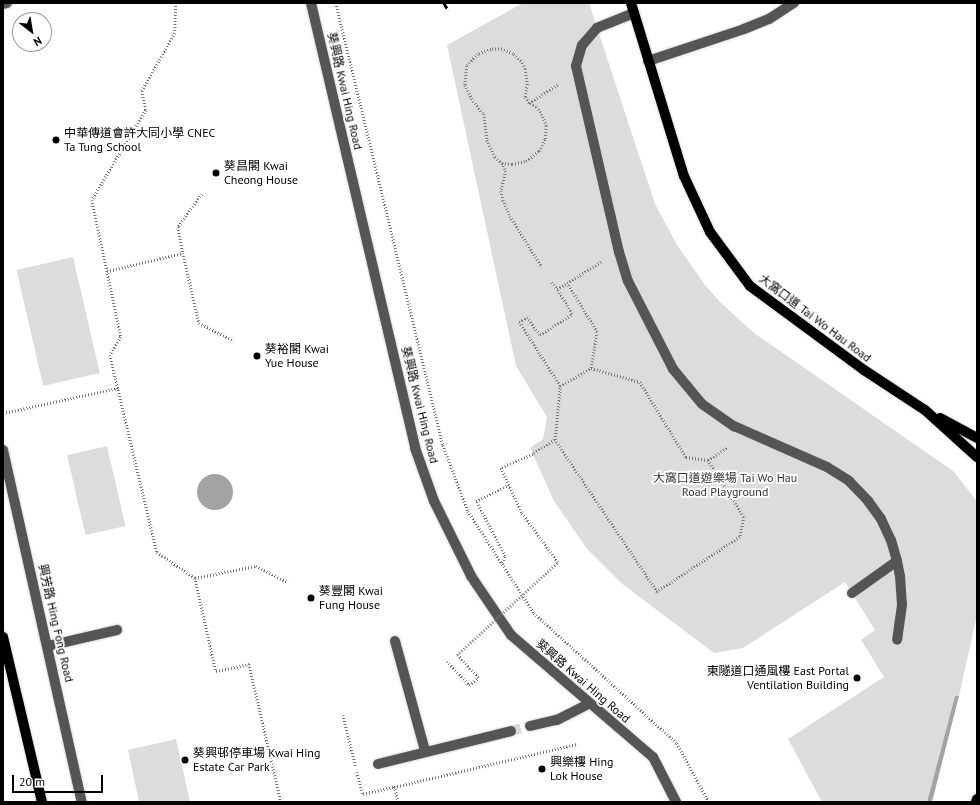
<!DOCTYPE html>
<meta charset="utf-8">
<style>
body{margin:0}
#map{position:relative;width:980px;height:805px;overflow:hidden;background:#fff;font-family:"PT Sans","Noto Sans TC",sans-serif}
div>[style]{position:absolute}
.green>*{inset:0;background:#dcdcdc;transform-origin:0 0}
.water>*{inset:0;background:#a3a3a3}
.round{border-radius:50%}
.minor-tunnel>*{height:10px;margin-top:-5px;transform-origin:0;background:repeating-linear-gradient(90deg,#d9d9d9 0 10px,transparent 0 15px)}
.path>*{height:2.5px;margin-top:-1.25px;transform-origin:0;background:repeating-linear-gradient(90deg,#777 0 1px,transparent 0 3px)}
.roads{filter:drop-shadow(0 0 1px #dbdbdb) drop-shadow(0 0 1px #dbdbdb)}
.minor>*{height:10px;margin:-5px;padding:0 5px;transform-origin:5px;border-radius:5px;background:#555}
.major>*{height:10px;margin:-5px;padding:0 5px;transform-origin:5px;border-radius:5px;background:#000}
.rail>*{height:3px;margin-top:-1.5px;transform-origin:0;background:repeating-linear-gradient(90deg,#000 0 6px,transparent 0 8px)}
.path-bridge>*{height:2.5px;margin-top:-1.25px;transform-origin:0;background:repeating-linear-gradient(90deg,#777 0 1px,transparent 0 3px)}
.dots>*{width:11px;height:11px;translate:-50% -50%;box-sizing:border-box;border:2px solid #fff;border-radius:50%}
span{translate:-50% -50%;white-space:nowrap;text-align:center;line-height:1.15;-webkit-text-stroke:3.5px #fff;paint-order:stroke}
.street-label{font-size:12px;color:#000}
.poi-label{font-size:12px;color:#000}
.left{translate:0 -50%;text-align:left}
.right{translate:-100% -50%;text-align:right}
.park-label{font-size:12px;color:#333}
.frame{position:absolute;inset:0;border:4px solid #000;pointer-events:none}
.north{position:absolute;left:12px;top:12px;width:40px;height:40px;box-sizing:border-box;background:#fff;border:1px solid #999;border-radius:50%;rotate:149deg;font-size:11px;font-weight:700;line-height:16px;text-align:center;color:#000}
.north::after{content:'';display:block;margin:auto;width:14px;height:18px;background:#000;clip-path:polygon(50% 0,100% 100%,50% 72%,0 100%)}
.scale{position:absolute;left:12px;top:775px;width:91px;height:18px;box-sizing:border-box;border:2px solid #000;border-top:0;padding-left:5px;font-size:12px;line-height:14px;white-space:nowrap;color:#000;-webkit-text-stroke:3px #fff;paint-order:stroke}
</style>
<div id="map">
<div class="green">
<div style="clip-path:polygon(523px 3px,589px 3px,655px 204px,677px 245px,705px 285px,721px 303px,754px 333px,953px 471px,976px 500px,977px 615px,959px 696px,955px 696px,927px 802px,822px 802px,788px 739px,884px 677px,861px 640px,875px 630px,845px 582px,743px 648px,714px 653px,621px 583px,587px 549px,554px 501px,530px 448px,543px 439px,547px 417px,516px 366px,447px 45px)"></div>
<div style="left:73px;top:257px;width:119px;height:58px;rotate:77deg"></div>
<div style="left:107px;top:446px;width:82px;height:41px;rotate:77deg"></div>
<div style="clip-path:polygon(176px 739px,190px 802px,139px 802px,128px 750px)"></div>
</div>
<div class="water">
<div class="round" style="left:197px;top:474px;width:36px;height:36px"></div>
<div style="clip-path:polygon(955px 696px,959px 696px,932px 802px,927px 802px)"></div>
</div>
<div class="minor-tunnel">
<div style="left:511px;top:731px;width:20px;rotate:-15deg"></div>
</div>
<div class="path">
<div style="left:176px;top:3px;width:30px;rotate:92deg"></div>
<div style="left:175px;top:33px;width:67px;rotate:119.6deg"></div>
<div style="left:142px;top:91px;width:19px;rotate:78deg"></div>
<div style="left:146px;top:110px;width:105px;rotate:121deg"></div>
<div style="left:92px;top:200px;width:140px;rotate:78deg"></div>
<div style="left:121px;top:337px;width:21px;rotate:121deg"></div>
<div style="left:110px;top:355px;width:203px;rotate:76.6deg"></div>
<div style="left:157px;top:552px;width:46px;rotate:34.4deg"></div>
<div style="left:195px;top:578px;width:95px;rotate:77.3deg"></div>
<div style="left:216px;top:671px;width:34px;rotate:-12deg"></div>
<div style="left:249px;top:664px;width:142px;rotate:76.9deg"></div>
<div style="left:336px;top:3px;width:455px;rotate:76.4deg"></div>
<div style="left:443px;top:445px;width:71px;rotate:69.3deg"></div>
<div style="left:468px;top:511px;width:121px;rotate:57.1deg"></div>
<div style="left:534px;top:613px;width:193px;rotate:42.3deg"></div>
<div style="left:677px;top:743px;width:67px;rotate:61.5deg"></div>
<div style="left:529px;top:103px;width:7px;rotate:-124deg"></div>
<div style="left:525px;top:97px;width:12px;rotate:-81deg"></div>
<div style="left:527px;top:85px;width:16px;rotate:-97deg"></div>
<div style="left:525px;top:69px;width:9px;rotate:-117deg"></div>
<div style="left:521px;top:61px;width:11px;rotate:-139deg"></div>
<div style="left:513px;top:54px;width:12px;rotate:-156deg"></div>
<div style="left:502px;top:49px;width:11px;rotate:180deg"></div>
<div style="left:491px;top:49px;width:14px;rotate:159deg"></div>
<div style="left:478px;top:54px;width:16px;rotate:133deg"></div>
<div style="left:467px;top:66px;width:19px;rotate:96deg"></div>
<div style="left:465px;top:85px;width:18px;rotate:63deg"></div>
<div style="left:473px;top:101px;width:17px;rotate:50deg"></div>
<div style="left:484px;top:114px;width:26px;rotate:83deg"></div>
<div style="left:487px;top:140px;width:19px;rotate:65deg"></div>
<div style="left:495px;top:157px;width:9px;rotate:41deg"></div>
<div style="left:502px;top:163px;width:10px;rotate:6deg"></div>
<div style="left:512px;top:164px;width:14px;rotate:-12deg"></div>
<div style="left:526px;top:161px;width:16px;rotate:-38deg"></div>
<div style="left:539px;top:151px;width:13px;rotate:-63deg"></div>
<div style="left:545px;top:139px;width:13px;rotate:-86deg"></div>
<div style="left:546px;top:126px;width:12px;rotate:-110deg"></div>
<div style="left:542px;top:115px;width:10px;rotate:-127deg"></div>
<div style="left:536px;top:107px;width:8px;rotate:-150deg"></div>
<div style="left:529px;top:103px;width:35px;rotate:-33deg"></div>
<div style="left:502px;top:163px;width:9px;rotate:63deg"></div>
<div style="left:506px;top:171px;width:21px;rotate:104deg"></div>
<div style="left:501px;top:191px;width:9px;rotate:77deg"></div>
<div style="left:503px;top:200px;width:17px;rotate:66deg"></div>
<div style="left:510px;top:216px;width:60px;rotate:57.9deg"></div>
<div style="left:202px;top:194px;width:41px;rotate:126deg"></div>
<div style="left:178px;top:227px;width:26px;rotate:79deg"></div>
<div style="left:183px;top:253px;width:72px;rotate:77.1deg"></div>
<div style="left:199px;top:323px;width:39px;rotate:27deg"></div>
<div style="left:107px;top:271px;width:78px;rotate:-13.3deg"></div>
<div style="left:552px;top:282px;width:9px;rotate:54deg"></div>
<div style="left:591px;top:368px;width:36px;rotate:-81deg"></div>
<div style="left:597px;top:332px;width:57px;rotate:-121.5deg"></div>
<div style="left:567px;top:283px;width:40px;rotate:-32deg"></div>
<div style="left:560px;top:386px;width:76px;rotate:-122.6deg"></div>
<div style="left:519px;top:322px;width:9px;rotate:-32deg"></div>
<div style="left:527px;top:317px;width:22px;rotate:54deg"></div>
<div style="left:540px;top:335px;width:38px;rotate:-33deg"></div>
<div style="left:572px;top:314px;width:29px;rotate:-121deg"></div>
<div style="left:557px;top:289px;width:12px;rotate:-31deg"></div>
<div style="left:3px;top:413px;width:118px;rotate:-12.3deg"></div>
<div style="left:555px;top:440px;width:26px;rotate:148deg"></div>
<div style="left:533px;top:454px;width:35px;rotate:156deg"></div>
<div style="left:501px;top:468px;width:50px;rotate:65deg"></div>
<div style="left:522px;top:513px;width:61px;rotate:53.7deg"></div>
<div style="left:708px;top:460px;width:67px;rotate:57.7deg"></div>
<div style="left:744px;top:517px;width:20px;rotate:101deg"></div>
<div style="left:740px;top:537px;width:100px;rotate:146.5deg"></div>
<div style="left:657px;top:592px;width:183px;rotate:-123.9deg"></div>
<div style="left:555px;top:440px;width:54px;rotate:-84.7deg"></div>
<div style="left:560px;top:386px;width:36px;rotate:-30deg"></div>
<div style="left:591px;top:368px;width:51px;rotate:15.9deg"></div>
<div style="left:640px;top:382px;width:88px;rotate:58.5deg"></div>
<div style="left:686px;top:457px;width:22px;rotate:8deg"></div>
<div style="left:708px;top:460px;width:24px;rotate:-33deg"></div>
<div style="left:502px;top:563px;width:8px;rotate:-67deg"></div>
<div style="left:505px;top:556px;width:62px;rotate:-117.8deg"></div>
<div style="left:476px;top:501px;width:37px;rotate:-26deg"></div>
<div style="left:195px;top:578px;width:62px;rotate:-11.1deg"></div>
<div style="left:256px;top:566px;width:36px;rotate:27deg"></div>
<div style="left:447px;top:661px;width:33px;rotate:47deg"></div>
<div style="left:469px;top:685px;width:11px;rotate:-38deg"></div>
<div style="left:478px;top:678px;width:31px;rotate:-132deg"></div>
<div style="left:343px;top:715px;width:54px;rotate:76deg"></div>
<div style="left:357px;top:772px;width:23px;rotate:75deg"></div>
<div style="left:363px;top:794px;width:32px;rotate:-13deg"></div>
<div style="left:398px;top:802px;width:16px;rotate:-105deg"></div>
<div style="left:394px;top:787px;width:189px;rotate:-13.2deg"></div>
</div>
<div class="roads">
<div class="minor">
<div style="left:311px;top:3px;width:457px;rotate:76.8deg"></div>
<div style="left:415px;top:448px;width:56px;rotate:70.3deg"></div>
<div style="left:434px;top:501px;width:84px;rotate:63.7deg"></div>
<div style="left:471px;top:576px;width:71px;rotate:55.9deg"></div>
<div style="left:511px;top:635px;width:187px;rotate:40.7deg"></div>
<div style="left:653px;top:757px;width:51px;rotate:62.9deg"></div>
<div style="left:3px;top:4px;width:4px;rotate:-14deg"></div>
<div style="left:634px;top:13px;width:40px;rotate:158deg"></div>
<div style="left:597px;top:28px;width:23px;rotate:131deg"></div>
<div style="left:582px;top:45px;width:22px;rotate:106deg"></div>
<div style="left:576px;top:66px;width:191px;rotate:77deg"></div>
<div style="left:619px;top:252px;width:30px;rotate:73deg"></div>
<div style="left:628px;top:281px;width:99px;rotate:62.9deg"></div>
<div style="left:673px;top:369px;width:45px;rotate:50.4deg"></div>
<div style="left:702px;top:404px;width:39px;rotate:35deg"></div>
<div style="left:734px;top:426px;width:102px;rotate:23.8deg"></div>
<div style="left:827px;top:467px;width:26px;rotate:32deg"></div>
<div style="left:849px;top:481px;width:28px;rotate:46deg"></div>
<div style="left:868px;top:501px;width:22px;rotate:54deg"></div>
<div style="left:881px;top:519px;width:23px;rotate:65deg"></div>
<div style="left:891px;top:540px;width:22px;rotate:74deg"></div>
<div style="left:897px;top:561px;width:15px;rotate:79deg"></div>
<div style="left:900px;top:576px;width:29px;rotate:86deg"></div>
<div style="left:902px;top:605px;width:35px;rotate:98deg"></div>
<div style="left:648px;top:61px;width:101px;rotate:-18.4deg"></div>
<div style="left:744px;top:29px;width:27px;rotate:-22deg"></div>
<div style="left:769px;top:19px;width:30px;rotate:-33deg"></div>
<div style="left:3px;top:450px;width:361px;rotate:77.4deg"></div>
<div style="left:852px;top:593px;width:55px;rotate:-35.4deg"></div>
<div style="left:395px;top:641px;width:114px;rotate:74.7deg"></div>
<div style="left:48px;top:646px;width:71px;rotate:-13.1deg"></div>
<div style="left:530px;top:726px;width:28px;rotate:-13deg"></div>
<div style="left:557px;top:720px;width:36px;rotate:-27deg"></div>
<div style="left:378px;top:764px;width:137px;rotate:-13.9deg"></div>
</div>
<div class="major">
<div style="left:631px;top:3px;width:181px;rotate:73deg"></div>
<div style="left:684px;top:176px;width:62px;rotate:65.1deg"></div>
<div style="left:710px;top:232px;width:67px;rotate:53.5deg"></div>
<div style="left:750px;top:286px;width:142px;rotate:36.4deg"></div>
<div style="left:864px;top:370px;width:73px;rotate:33.3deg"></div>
<div style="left:925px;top:410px;width:70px;rotate:42.1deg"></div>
<div style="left:940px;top:418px;width:42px;rotate:28.4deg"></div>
<div style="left:3px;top:637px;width:170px;rotate:76.7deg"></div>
<div style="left:976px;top:802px;width:3px;rotate:-72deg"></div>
</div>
</div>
<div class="rail">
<div style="left:444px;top:3px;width:8px;rotate:60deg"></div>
</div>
<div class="path-bridge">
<div style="left:457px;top:655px;width:137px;rotate:-42.6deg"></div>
</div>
<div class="dots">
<div style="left:56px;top:140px;background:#000"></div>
<div style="left:216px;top:173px;background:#000"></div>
<div style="left:257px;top:356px;background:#000"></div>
<div style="left:311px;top:598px;background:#000"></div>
<div style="left:857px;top:678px;background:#000"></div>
<div style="left:185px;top:760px;background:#000"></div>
<div style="left:542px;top:769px;background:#000"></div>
</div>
<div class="street-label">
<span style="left:345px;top:91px;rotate:77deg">葵興路 Kwai Hing Road</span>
<span style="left:815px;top:318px;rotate:37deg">大窩口道 Tai Wo Hau Road</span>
<span style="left:420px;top:405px;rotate:76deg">葵興路 Kwai Hing Road</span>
<span style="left:56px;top:623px;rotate:77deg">興芳路 Hing Fong Road</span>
<span style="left:583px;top:681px;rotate:41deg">葵興路 Kwai Hing Road</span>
</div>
<div class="poi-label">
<span class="left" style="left:64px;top:140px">中華傳道會許大同小學 CNEC<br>Ta Tung School</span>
<span class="left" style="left:224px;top:173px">葵昌閣 Kwai<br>Cheong House</span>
<span class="left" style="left:265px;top:356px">葵裕閣 Kwai<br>Yue House</span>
<span class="left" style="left:319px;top:598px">葵豐閣 Kwai<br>Fung House</span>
<span class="right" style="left:849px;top:678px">東隧道口通風樓 East Portal<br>Ventilation Building</span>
<span class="left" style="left:193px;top:760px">葵興邨停車場 Kwai Hing<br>Estate Car Park</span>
<span class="left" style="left:550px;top:769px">興樂樓 Hing<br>Lok House</span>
</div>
<div class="park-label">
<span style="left:725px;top:485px">大窩口道遊樂場 Tai Wo Hau<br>Road Playground</span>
</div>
<div class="frame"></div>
<div class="north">N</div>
<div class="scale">20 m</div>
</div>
